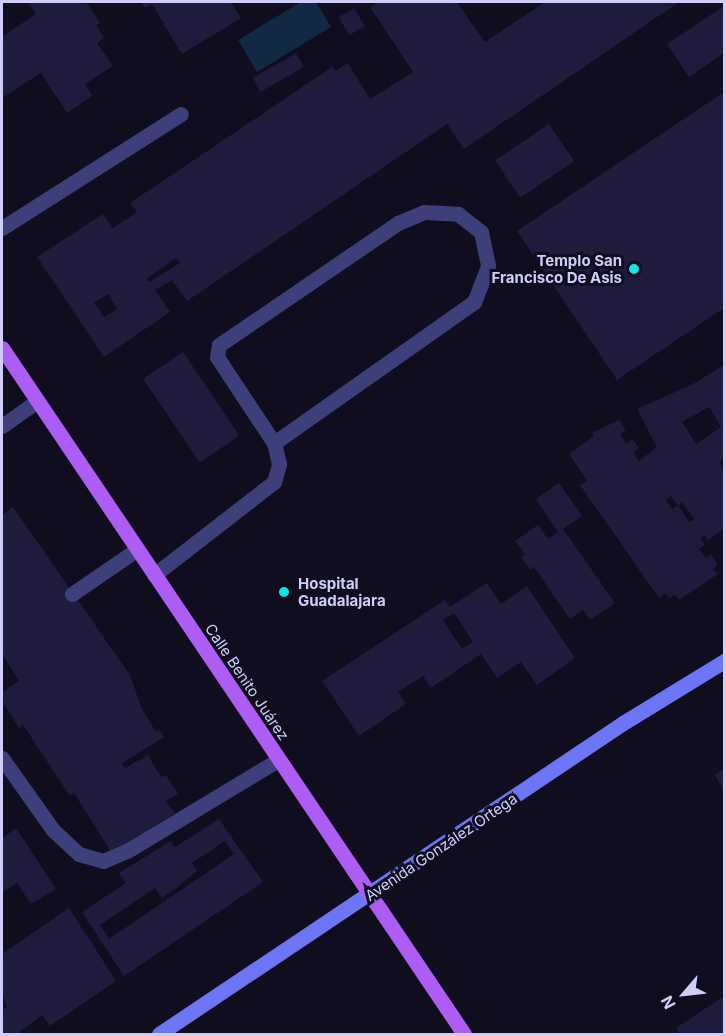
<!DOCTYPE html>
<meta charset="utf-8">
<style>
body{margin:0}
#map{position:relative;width:726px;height:1036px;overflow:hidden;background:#0f0d1e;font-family:Inter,sans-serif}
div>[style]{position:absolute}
.water>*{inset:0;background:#112943}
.building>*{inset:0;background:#1f1b3d;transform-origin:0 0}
.lane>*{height:15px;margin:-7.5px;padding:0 7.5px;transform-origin:7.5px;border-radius:7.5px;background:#3c3f79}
.secondary>*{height:15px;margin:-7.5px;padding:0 7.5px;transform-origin:7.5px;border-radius:7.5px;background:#6c75f4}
.primary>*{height:15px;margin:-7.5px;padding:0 7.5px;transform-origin:7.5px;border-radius:7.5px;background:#ad5df3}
.dots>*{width:16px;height:16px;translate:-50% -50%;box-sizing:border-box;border:3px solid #0f0d1e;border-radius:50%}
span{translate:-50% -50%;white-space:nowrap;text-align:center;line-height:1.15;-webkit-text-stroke:6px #0f0d1e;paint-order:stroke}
.poi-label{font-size:15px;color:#cfcefb;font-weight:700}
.right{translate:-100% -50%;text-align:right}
.left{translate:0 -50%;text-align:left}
.street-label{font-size:15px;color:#cfcefb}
.frame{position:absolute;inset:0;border:3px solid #cfcefb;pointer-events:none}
.north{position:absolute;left:654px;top:964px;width:60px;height:60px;-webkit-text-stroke:4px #0f0d1e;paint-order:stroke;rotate:242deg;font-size:16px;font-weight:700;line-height:24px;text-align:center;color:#cfcefb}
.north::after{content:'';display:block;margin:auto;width:21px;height:27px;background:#cfcefb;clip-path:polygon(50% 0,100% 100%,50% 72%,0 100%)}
</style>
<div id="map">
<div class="water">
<div style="clip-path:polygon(301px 2px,316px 2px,331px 27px,257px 72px,238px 40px)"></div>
</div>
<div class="building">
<div style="clip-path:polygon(28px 2px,86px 2px,100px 23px,96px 25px,104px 38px,97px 43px,113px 66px,85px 84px,92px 96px,67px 113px,41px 73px,2px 98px,2px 37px,36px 14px)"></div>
<div style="clip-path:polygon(141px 2px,231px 2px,241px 18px,182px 54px,152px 4px,145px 8px)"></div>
<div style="clip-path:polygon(evenodd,379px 2px,457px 2px,485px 42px,545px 2px,679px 2px,464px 149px,447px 124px,187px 301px,172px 280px,155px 290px,170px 312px,104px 357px,37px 257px,103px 214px,113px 228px,137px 212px,130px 203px,332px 67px,336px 71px,348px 63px,370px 99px,413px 72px,370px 7px,379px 2px,176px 258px,180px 263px,149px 282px,147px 278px,176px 258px,379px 2px,108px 294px,117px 309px,104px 317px,94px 303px,108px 294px)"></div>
<div style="clip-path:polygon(724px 6px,724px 53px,689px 77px,667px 44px)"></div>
<div style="left:354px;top:8px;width:21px;height:18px;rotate:59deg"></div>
<div style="left:296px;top:53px;width:16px;height:50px;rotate:60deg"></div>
<div style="clip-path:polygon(724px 92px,724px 308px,617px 380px,517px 231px)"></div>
<div style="left:549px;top:124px;width:45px;height:65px;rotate:56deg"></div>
<div style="left:183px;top:352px;width:101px;height:48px;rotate:56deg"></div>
<div style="clip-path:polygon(evenodd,724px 365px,724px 458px,719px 462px,724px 470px,724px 528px,708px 540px,705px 535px,700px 538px,705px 545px,699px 549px,706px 558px,711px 554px,718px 565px,713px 569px,718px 574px,679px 600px,675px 595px,669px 599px,665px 593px,659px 598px,580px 485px,587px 481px,569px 454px,594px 436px,592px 433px,619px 420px,626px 430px,620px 434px,626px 444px,632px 439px,639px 448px,633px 452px,639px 461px,657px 447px,637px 409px,693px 384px,724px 365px,709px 407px,721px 427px,696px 444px,682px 422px,709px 407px,724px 365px,671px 496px,678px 506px,682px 502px,694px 519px,689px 522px,678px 505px,672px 509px,666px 500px,671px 496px)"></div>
<div style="clip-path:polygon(559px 483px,582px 516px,563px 529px,615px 603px,590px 620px,583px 610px,570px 619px,534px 567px,531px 570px,521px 557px,525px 554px,515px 541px,538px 525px,548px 539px,558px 532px,536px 499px)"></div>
<div style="clip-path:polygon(13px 507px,130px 675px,141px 707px,156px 732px,160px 730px,164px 737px,122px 763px,125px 768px,148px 755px,161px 777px,166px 775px,178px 794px,166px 801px,175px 813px,112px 853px,74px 793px,70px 796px,23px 725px,19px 728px,2px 701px,2px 692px,19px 681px,2px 654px,2px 515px)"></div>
<div style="clip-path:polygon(evenodd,487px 583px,501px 604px,527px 586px,575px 658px,537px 685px,521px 662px,497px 678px,481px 654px,431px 688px,423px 676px,398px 692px,406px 704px,359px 736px,322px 681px,445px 600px,450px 607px,487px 583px,454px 613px,473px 642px,462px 649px,443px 620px,454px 613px)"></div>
<div style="clip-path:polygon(724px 768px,724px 791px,715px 775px)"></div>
<div style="clip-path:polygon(evenodd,219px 819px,263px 882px,124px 976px,82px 912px,126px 883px,119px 873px,171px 841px,175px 847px,219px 819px,225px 841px,234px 854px,109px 939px,100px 925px,155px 888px,162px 898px,176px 888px,197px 871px,192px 863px,225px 841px)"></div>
<div style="clip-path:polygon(16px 828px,56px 889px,31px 904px,17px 883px,2px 893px,2px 838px)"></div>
<div style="clip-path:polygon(69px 908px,116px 981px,50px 1026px,42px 1015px,17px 1034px,2px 1034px,2px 1009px,7px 1007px,2px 994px,2px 954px)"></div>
<div style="clip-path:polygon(724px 996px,724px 1034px,680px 1034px,676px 1028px)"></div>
</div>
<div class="lane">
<div style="left:2px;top:228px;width:212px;rotate:-32.5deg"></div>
<div style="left:2px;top:426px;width:43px;rotate:-35.5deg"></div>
<div style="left:154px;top:575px;width:152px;rotate:-37.8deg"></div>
<div style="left:274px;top:482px;width:19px;rotate:-74deg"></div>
<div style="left:279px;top:464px;width:22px;rotate:-103deg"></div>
<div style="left:274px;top:443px;width:103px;rotate:-123.5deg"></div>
<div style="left:217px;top:357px;width:12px;rotate:-81deg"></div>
<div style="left:219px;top:345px;width:217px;rotate:-34.3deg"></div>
<div style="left:398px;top:223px;width:28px;rotate:-23deg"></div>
<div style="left:424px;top:212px;width:34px;rotate:3deg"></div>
<div style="left:458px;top:214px;width:29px;rotate:38deg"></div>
<div style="left:481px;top:232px;width:35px;rotate:78deg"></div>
<div style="left:488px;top:266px;width:39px;rotate:111deg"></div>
<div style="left:474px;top:302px;width:245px;rotate:144.8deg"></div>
<div style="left:72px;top:594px;width:78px;rotate:-34.5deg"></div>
<div style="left:2px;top:758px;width:88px;rotate:54.7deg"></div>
<div style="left:53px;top:830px;width:35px;rotate:43deg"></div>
<div style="left:79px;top:854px;width:25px;rotate:16deg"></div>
<div style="left:103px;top:861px;width:26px;rotate:-23deg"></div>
<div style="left:127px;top:851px;width:176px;rotate:-31.1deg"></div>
</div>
<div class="secondary">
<div style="left:159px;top:1034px;width:559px;rotate:-33.83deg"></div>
<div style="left:623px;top:723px;width:119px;rotate:-31.5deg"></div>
</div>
<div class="primary">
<div style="left:2px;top:348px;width:827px;rotate:56.04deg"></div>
</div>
<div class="dots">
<div style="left:634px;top:269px;background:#10e3e5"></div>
<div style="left:284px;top:592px;background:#10e3e5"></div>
</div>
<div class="poi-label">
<span class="right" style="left:622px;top:269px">Templo San<br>Francisco De Asis</span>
<span class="left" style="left:298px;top:592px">Hospital<br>Guadalajara</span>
</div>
<div class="street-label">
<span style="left:247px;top:682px;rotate:56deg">Calle Benito Juárez</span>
<span style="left:441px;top:847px;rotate:-34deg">Avenida González Ortega</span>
</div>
<div class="frame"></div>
<div class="north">N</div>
</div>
